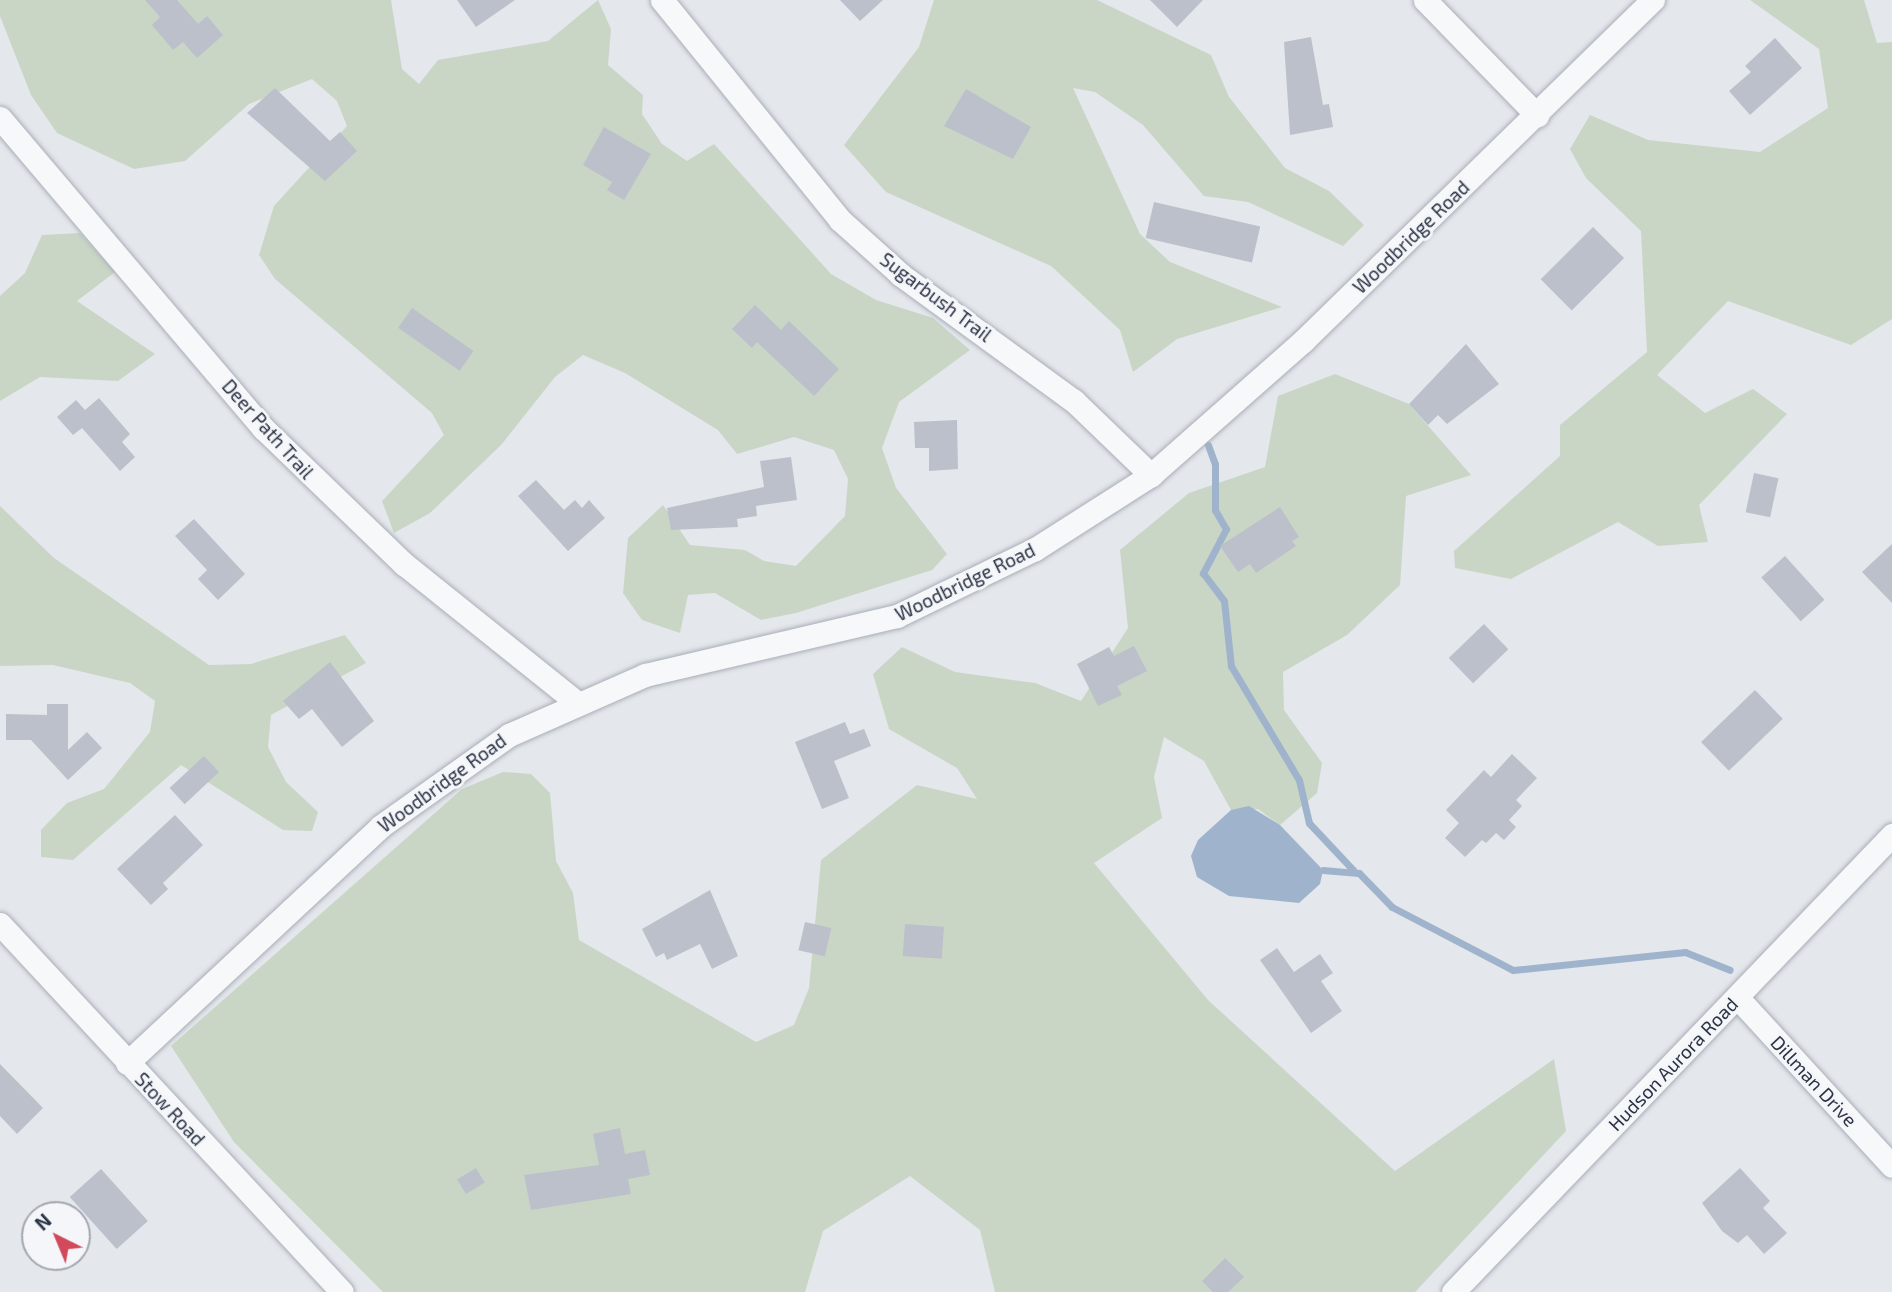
<!DOCTYPE html>
<style>
body{margin:0}
#map{position:relative;width:1892px;height:1292px;overflow:hidden;background:#e4e7ec;font-family:"Exo 2",sans-serif}
div>[style]{position:absolute}
.green>*{inset:0;background:#c9d6c5}
.water>*{inset:0;background:#9fb4cc}
.stream>*{height:7px;margin:-3.5px;padding:0 3.5px;transform-origin:3.5px;border-radius:3.5px;background:#9fb4cc}
.building>*{inset:0;background:#bbc0ca;transform-origin:0 0}
.roads{filter:drop-shadow(0 0 2px #a9aeb7) drop-shadow(0 0 2px #a9aeb7)}
.minor>*{height:23px;margin:-11.5px;padding:0 11.5px;transform-origin:11.5px;border-radius:11.5px;background:#f7f8fa}
span{translate:-50% -50%;white-space:nowrap;text-align:center;line-height:1.15;-webkit-text-stroke:6px #f4f6f9;paint-order:stroke}
.street-label{font-size:19px;color:#2b3445}
.north{position:absolute;left:21px;top:1201px;width:70px;height:70px;box-sizing:border-box;background:#f4f6f9;border:2px solid #a4a8b1;border-radius:50%;rotate:317deg;font-size:19px;font-weight:700;line-height:28px;text-align:center;color:#2b3445}
.north::after{content:'';display:block;margin:auto;width:24px;height:32px;background:#d1495b;clip-path:polygon(50% 0,100% 100%,50% 72%,0 100%)}
</style>
<div id="map">
<div class="green">
<div style="clip-path:polygon(0 0,391px 0,402px 69px,419px 84px,438px 60px,548px 41px,598px 0,611px 29px,608px 65px,643px 95px,642px 114px,662px 144px,687px 161px,714px 144px,831px 274px,876px 300px,933px 318px,970px 350px,899px 402px,882px 448px,896px 488px,947px 554px,932px 570px,796px 613px,761px 620px,715px 593px,688px 595px,680px 633px,642px 620px,623px 593px,628px 538px,663px 505px,690px 545px,745px 550px,764px 561px,796px 566px,845px 516px,848px 479px,834px 450px,794px 437px,737px 454px,718px 430px,625px 373px,583px 355px,555px 377px,501px 445px,430px 513px,394px 533px,382px 501px,444px 435px,432px 413px,275px 279px,259px 255px,274px 206px,347px 126px,337px 101px,312px 79px,249px 104px,185px 161px,134px 169px,57px 133px,31px 95px,0 16px)"></div>
<div style="clip-path:polygon(934px 0,1097px 0,1211px 55px,1229px 97px,1285px 168px,1329px 191px,1364px 225px,1343px 246px,1248px 202px,1204px 196px,1143px 125px,1095px 92px,1073px 88px,1140px 234px,1170px 262px,1282px 307px,1177px 339px,1133px 372px,1120px 330px,1051px 266px,886px 192px,844px 145px,919px 47px)"></div>
<div style="clip-path:polygon(1750px 0,1864px 0,1877px 43px,1892px 42px,1892px 319px,1851px 345px,1728px 301px,1657px 375px,1705px 413px,1753px 389px,1787px 414px,1699px 505px,1708px 542px,1658px 546px,1618px 522px,1511px 579px,1455px 568px,1454px 551px,1560px 456px,1560px 425px,1647px 352px,1641px 231px,1586px 178px,1570px 149px,1590px 115px,1648px 140px,1760px 152px,1828px 108px,1819px 49px)"></div>
<div style="clip-path:polygon(80px 233px,115px 272px,77px 301px,155px 354px,118px 381px,40px 377px,0 401px,0 296px,25px 273px,42px 235px)"></div>
<div style="clip-path:polygon(1335px 374px,1409px 404px,1471px 475px,1406px 496px,1400px 585px,1347px 635px,1283px 672px,1284px 710px,1322px 763px,1317px 793px,1280px 825px,1258px 809px,1231px 810px,1204px 761px,1164px 737px,1154px 777px,1162px 818px,1094px 863px,1208px 1000px,1395px 1171px,1554px 1059px,1566px 1131px,1415px 1292px,995px 1292px,980px 1230px,910px 1176px,823px 1231px,805px 1292px,383px 1292px,234px 1142px,171px 1046px,462px 789px,503px 772px,531px 774px,550px 793px,556px 861px,573px 893px,579px 940px,756px 1042px,794px 1025px,809px 988px,821px 860px,917px 785px,977px 799px,957px 768px,889px 729px,873px 674px,902px 647px,955px 672px,1035px 683px,1081px 701px,1128px 628px,1120px 550px,1189px 493px,1265px 467px,1278px 396px)"></div>
<div style="clip-path:polygon(0 506px,54px 558px,209px 665px,251px 664px,345px 635px,366px 663px,271px 715px,268px 747px,286px 782px,318px 812px,312px 831px,283px 830px,181px 765px,73px 860px,41px 857px,41px 830px,67px 803px,104px 789px,150px 732px,155px 701px,130px 683px,53px 665px,0 666px)"></div>
</div>
<div class="water">
<div style="clip-path:polygon(1249px 806px,1280px 825px,1323px 870px,1320px 884px,1299px 903px,1229px 896px,1197px 877px,1191px 856px,1198px 840px,1231px 810px)"></div>
</div>
<div class="stream">
<div style="left:1208px;top:445px;width:20px;rotate:70deg"></div>
<div style="left:1215px;top:464px;width:46px;rotate:90deg"></div>
<div style="left:1215px;top:510px;width:22px;rotate:60deg"></div>
<div style="left:1226px;top:529px;width:50px;rotate:117.6deg"></div>
<div style="left:1203px;top:573px;width:35px;rotate:53deg"></div>
<div style="left:1224px;top:601px;width:65px;rotate:83.9deg"></div>
<div style="left:1231px;top:666px;width:133px;rotate:59.2deg"></div>
<div style="left:1299px;top:780px;width:44px;rotate:76.9deg"></div>
<div style="left:1309px;top:823px;width:66px;rotate:46.8deg"></div>
<div style="left:1323px;top:870px;width:36px;rotate:5deg"></div>
<div style="left:1359px;top:873px;width:47px;rotate:45.9deg"></div>
<div style="left:1392px;top:907px;width:136px;rotate:27.5deg"></div>
<div style="left:1513px;top:970px;width:173px;rotate:-6deg"></div>
<div style="left:1685px;top:952px;width:48px;rotate:21.8deg"></div>
</div>
<div class="building">
<div style="clip-path:polygon(145px 0,177px 0,198px 24px,207px 16px,223px 35px,197px 58px,183px 42px,173px 50px,152px 25px,160px 17px)"></div>
<div style="clip-path:polygon(457px 0,515px 0,476px 27px)"></div>
<div style="clip-path:polygon(840px 0,883px 0,860px 21px)"></div>
<div style="clip-path:polygon(1150px 0,1203px 0,1177px 27px)"></div>
<div style="clip-path:polygon(1311px 37px,1323px 105px,1329px 104px,1333px 127px,1290px 135px,1284px 42px)"></div>
<div style="clip-path:polygon(1775px 38px,1802px 68px,1750px 115px,1729px 91px,1751px 72px,1745px 66px)"></div>
<div style="clip-path:polygon(275px 88px,330px 141px,340px 132px,357px 151px,325px 181px,247px 113px)"></div>
<div style="clip-path:polygon(966px 89px,1031px 127px,1013px 159px,944px 126px)"></div>
<div style="clip-path:polygon(604px 127px,651px 154px,624px 200px,607px 190px,612px 182px,583px 165px)"></div>
<div style="left:1154px;top:202px;width:109px;height:37px;rotate:13deg"></div>
<div style="left:1593px;top:227px;width:44px;height:74px;rotate:45deg"></div>
<div style="clip-path:polygon(755px 305px,781px 330px,789px 321px,839px 369px,814px 396px,757px 342px,752px 348px,732px 329px)"></div>
<div style="left:412px;top:308px;width:75px;height:24px;rotate:35deg"></div>
<div style="clip-path:polygon(1466px 344px,1499px 384px,1447px 424px,1438px 415px,1428px 425px,1409px 404px)"></div>
<div style="clip-path:polygon(99px 398px,130px 434px,122px 442px,135px 457px,120px 471px,82px 428px,73px 435px,57px 417px,76px 400px,85px 410px)"></div>
<div style="clip-path:polygon(957px 420px,958px 469px,929px 471px,929px 448px,915px 448px,914px 422px)"></div>
<div style="clip-path:polygon(791px 457px,797px 500px,756px 506px,757px 516px,737px 519px,738px 527px,671px 530px,667px 508px,764px 487px,760px 461px)"></div>
<div style="left:1754px;top:473px;width:25px;height:40px;rotate:12deg"></div>
<div style="clip-path:polygon(536px 480px,564px 510px,575px 500px,582px 508px,589px 500px,605px 518px,568px 551px,518px 496px)"></div>
<div style="clip-path:polygon(1280px 507px,1299px 537px,1292px 541px,1296px 546px,1256px 573px,1250px 564px,1238px 572px,1220px 546px)"></div>
<div style="clip-path:polygon(194px 519px,245px 574px,218px 600px,198px 579px,207px 570px,175px 536px)"></div>
<div style="clip-path:polygon(1892px 544px,1892px 603px,1862px 572px)"></div>
<div style="left:1785px;top:556px;width:59px;height:32px;rotate:48deg"></div>
<div style="left:1484px;top:624px;width:35px;height:49px;rotate:46deg"></div>
<div style="clip-path:polygon(1134px 646px,1147px 671px,1117px 686px,1122px 695px,1098px 706px,1077px 664px,1109px 647px,1114px 656px)"></div>
<div style="clip-path:polygon(330px 662px,374px 721px,342px 747px,312px 709px,299px 719px,283px 701px)"></div>
<div style="left:1755px;top:690px;width:40px;height:75px;rotate:46deg"></div>
<div style="clip-path:polygon(47px 704px,68px 704px,68px 750px,87px 732px,102px 748px,68px 780px,31px 740px,6px 740px,6px 714px,47px 715px)"></div>
<div style="clip-path:polygon(845px 722px,850px 734px,864px 729px,871px 746px,834px 761px,849px 798px,822px 809px,795px 742px)"></div>
<div style="clip-path:polygon(1512px 754px,1537px 778px,1516px 800px,1522px 806px,1509px 820px,1516px 827px,1504px 840px,1496px 833px,1486px 843px,1482px 840px,1465px 857px,1445px 838px,1459px 823px,1446px 810px,1484px 770px,1491px 777px)"></div>
<div style="left:204px;top:756px;width:22px;height:47px;rotate:47deg"></div>
<div style="clip-path:polygon(175px 815px,203px 845px,163px 883px,168px 889px,151px 905px,117px 869px)"></div>
<div style="clip-path:polygon(710px 890px,738px 956px,712px 969px,700px 944px,667px 960px,664px 953px,656px 957px,642px 929px)"></div>
<div style="left:805px;top:922px;width:27px;height:29px;rotate:13deg"></div>
<div style="left:905px;top:924px;width:39px;height:32px;rotate:4deg"></div>
<div style="clip-path:polygon(1277px 948px,1294px 972px,1320px 954px,1333px 973px,1321px 981px,1342px 1011px,1311px 1033px,1260px 960px)"></div>
<div style="clip-path:polygon(0 1064px,43px 1108px,17px 1134px,0 1116px)"></div>
<div style="clip-path:polygon(620px 1128px,625px 1154px,645px 1150px,650px 1175px,628px 1179px,631px 1194px,531px 1210px,524px 1175px,599px 1165px,593px 1134px)"></div>
<div style="left:476px;top:1168px;width:17px;height:22px;rotate:59deg"></div>
<div style="clip-path:polygon(1740px 1168px,1770px 1201px,1763px 1208px,1787px 1233px,1764px 1254px,1747px 1235px,1738px 1243px,1722px 1231px,1702px 1203px)"></div>
<div style="left:101px;top:1169px;width:70px;height:42px;rotate:48deg"></div>
<div style="clip-path:polygon(1225px 1258px,1244px 1277px,1228px 1292px,1213px 1292px,1202px 1281px)"></div>
</div>
<div class="roads">
<div class="minor">
<div style="left:662px;top:0;width:283px;rotate:51deg"></div>
<div style="left:840px;top:220px;width:82px;rotate:42deg"></div>
<div style="left:901px;top:275px;width:214px;rotate:36.1deg"></div>
<div style="left:1074px;top:401px;width:107px;rotate:43.9deg"></div>
<div style="left:1425px;top:0;width:161px;rotate:45.8deg"></div>
<div style="left:0;top:118px;width:407px;rotate:49.7deg"></div>
<div style="left:263px;top:428px;width:196px;rotate:44deg"></div>
<div style="left:404px;top:564px;width:219px;rotate:38.7deg"></div>
<div style="left:0;top:924px;width:502px;rotate:47.1deg"></div>
<div style="left:1737px;top:997px;width:229px;rotate:47.5deg"></div>
<div style="left:127px;top:1063px;width:347px;rotate:-43deg"></div>
<div style="left:381px;top:826px;width:157px;rotate:-35.4deg"></div>
<div style="left:509px;top:735px;width:149px;rotate:-23.8deg"></div>
<div style="left:645px;top:675px;width:259px;rotate:-13.2deg"></div>
<div style="left:897px;top:616px;width:153px;rotate:-25.9deg"></div>
<div style="left:1035px;top:549px;width:138px;rotate:-32.5deg"></div>
<div style="left:1151px;top:475px;width:203px;rotate:-41.4deg"></div>
<div style="left:1303px;top:341px;width:489px;rotate:-44.3deg"></div>
<div style="left:1453px;top:1292px;width:634px;rotate:-46.15deg"></div>
</div>
</div>
<div class="street-label">
<span style="left:1411px;top:237px;rotate:-44deg">Woodbridge Road</span>
<span style="left:936px;top:297px;rotate:37deg">Sugarbush Trail</span>
<span style="left:268px;top:429px;rotate:48deg">Deer Path Trail</span>
<span style="left:965px;top:582px;rotate:-26deg">Woodbridge Road</span>
<span style="left:442px;top:783px;rotate:-36deg">Woodbridge Road</span>
<span style="left:1673px;top:1064px;rotate:-46deg">Hudson Aurora Road</span>
<span style="left:1814px;top:1081px;rotate:47deg">Dillman Drive</span>
<span style="left:170px;top:1109px;rotate:47deg">Stow Road</span>
</div>
<div class="north">N</div>
</div>
